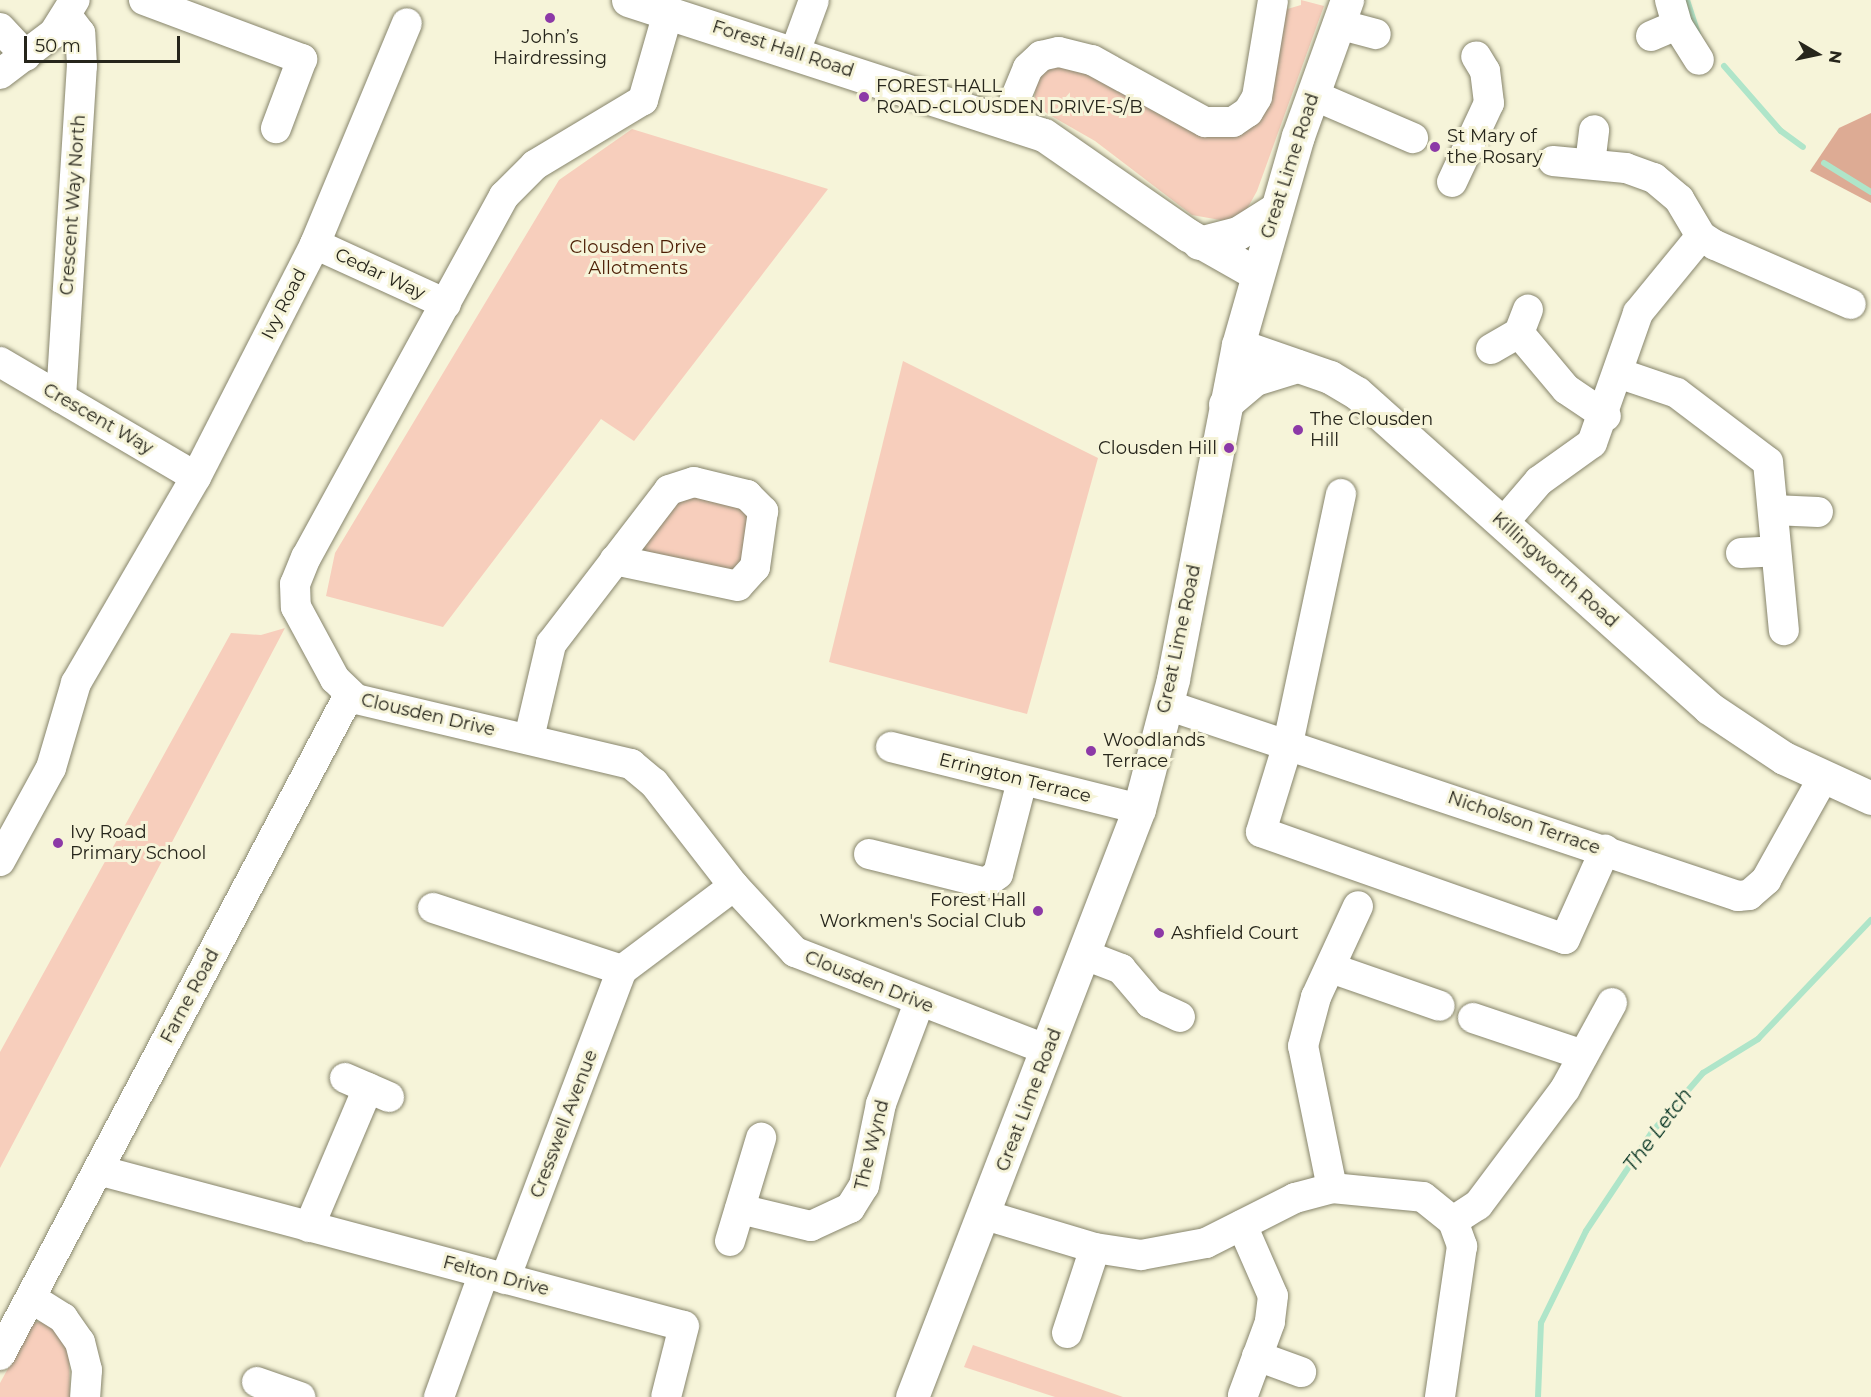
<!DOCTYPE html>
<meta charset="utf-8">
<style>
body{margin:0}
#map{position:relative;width:1871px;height:1397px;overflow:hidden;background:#f6f4d9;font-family:Montserrat,sans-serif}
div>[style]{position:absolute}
.green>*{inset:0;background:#f7cebc}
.forest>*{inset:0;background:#ddab94}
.stream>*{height:6px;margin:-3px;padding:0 3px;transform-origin:3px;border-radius:3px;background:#afe5c9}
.roads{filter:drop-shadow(0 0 2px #87856c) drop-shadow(0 0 2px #87856c)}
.minor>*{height:30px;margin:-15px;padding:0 15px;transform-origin:15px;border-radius:15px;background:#fff}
.major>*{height:33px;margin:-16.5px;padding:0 16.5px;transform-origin:16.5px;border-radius:16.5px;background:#fff}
.dots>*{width:16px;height:16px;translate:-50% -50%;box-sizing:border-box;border:3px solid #f6f4d9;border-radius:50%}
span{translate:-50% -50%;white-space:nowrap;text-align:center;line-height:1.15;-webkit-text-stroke:6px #f6f4d9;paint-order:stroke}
.poi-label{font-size:18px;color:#26251b}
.left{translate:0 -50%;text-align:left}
.right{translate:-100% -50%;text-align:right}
.street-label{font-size:18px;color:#26251b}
.park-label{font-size:18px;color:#4c1e05}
.water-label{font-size:20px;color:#063423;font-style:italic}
.north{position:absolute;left:1787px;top:24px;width:60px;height:60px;-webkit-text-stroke:4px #f6f4d9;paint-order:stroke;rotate:99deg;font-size:16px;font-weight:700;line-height:24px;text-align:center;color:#26251b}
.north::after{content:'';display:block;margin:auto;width:21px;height:27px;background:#26251b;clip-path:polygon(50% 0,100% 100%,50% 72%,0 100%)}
.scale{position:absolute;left:24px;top:36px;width:156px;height:27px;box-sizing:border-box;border:3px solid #26251b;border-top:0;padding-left:8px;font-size:18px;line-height:21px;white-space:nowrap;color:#26251b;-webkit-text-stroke:4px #f6f4d9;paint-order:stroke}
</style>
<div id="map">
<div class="green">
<div style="clip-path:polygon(1301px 0,1324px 6px,1257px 191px,1247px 209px,1226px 221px,1192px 215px,1095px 141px,1034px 106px,1036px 81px,1049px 68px,1071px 64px,1229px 134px,1284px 10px,1301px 5px)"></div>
<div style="clip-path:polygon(632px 129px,828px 189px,634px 441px,601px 419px,443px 627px,326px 596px,335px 553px,559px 180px)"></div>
<div style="clip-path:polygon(903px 361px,1098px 458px,1027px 714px,829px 662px)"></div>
<div style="clip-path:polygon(678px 493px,750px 506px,740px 575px,644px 555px,641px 549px)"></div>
<div style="clip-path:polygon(285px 628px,0 1168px,0 1052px,231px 633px,261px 635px)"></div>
<div style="clip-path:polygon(46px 1321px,69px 1348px,70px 1397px,0 1397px,0 1383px,33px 1323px)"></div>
<div style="clip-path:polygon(973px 1345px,1123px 1397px,1055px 1397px,964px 1367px)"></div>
</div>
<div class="forest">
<div style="clip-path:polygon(1871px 113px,1871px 203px,1810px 171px,1839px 128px)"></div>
</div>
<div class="stream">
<div style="left:1687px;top:0;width:36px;rotate:72deg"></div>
<div style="left:1724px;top:66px;width:86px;rotate:48.8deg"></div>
<div style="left:1781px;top:131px;width:27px;rotate:36deg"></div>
<div style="left:1824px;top:163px;width:55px;rotate:31.7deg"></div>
<div style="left:1538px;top:1397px;width:74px;rotate:-87.7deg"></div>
<div style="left:1541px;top:1323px;width:102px;rotate:-63.9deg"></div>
<div style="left:1586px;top:1231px;width:119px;rotate:-56.3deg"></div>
<div style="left:1652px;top:1132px;width:78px;rotate:-49.2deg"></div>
<div style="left:1703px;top:1073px;width:65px;rotate:-31.7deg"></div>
<div style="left:1758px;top:1039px;width:164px;rotate:-46.5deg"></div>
</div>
<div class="roads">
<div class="minor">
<div style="left:144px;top:0;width:169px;rotate:20.5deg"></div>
<div style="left:302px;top:59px;width:74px;rotate:110.6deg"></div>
<div style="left:1670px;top:0;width:26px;rotate:74deg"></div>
<div style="left:1677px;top:25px;width:41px;rotate:57.8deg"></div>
<div style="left:668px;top:13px;width:91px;rotate:106deg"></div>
<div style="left:643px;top:100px;width:126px;rotate:149deg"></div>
<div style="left:535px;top:165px;width:44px;rotate:135deg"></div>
<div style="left:504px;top:196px;width:412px;rotate:118.7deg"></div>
<div style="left:306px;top:557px;width:29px;rotate:112deg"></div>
<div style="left:295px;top:584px;width:23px;rotate:88deg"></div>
<div style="left:296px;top:607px;width:82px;rotate:61.6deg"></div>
<div style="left:335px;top:679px;width:29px;rotate:44deg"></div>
<div style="left:356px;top:699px;width:283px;rotate:13.3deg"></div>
<div style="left:631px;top:764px;width:30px;rotate:40deg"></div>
<div style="left:654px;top:783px;width:130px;rotate:52.2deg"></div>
<div style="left:734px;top:886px;width:90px;rotate:47.3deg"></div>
<div style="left:795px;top:952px;width:271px;rotate:21.2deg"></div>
<div style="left:1338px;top:24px;width:39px;rotate:15deg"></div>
<div style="left:0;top:28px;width:38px;rotate:47deg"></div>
<div style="left:1651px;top:36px;width:28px;rotate:-23deg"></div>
<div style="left:795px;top:52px;width:55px;rotate:-69.9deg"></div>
<div style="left:0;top:74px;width:68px;rotate:-37.2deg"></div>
<div style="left:54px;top:33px;width:39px;rotate:-58deg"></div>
<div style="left:1313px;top:95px;width:109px;rotate:23.3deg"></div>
<div style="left:1006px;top:121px;width:57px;rotate:-67.5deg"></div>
<div style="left:1028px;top:68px;width:18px;rotate:-43deg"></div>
<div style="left:1041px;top:56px;width:18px;rotate:-13deg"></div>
<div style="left:1059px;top:52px;width:34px;rotate:14deg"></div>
<div style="left:1092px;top:60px;width:129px;rotate:28.8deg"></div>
<div style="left:1205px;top:122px;width:28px"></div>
<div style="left:1233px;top:122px;width:18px;rotate:-34deg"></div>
<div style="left:1248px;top:112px;width:17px;rotate:-59deg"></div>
<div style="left:1257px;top:97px;width:98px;rotate:-80.6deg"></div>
<div style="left:1553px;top:161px;width:73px;rotate:5.5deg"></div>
<div style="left:1626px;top:168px;width:30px;rotate:20deg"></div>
<div style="left:1654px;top:178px;width:33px;rotate:40deg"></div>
<div style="left:1679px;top:199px;width:43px;rotate:59.3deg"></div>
<div style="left:1701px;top:236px;width:17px;rotate:33deg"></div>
<div style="left:1715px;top:245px;width:148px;rotate:23.5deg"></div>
<div style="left:1590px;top:164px;width:34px;rotate:-83deg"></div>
<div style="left:1452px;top:182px;width:87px;rotate:-64.9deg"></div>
<div style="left:1489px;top:103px;width:32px;rotate:-97deg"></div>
<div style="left:1485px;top:71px;width:17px;rotate:-121deg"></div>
<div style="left:315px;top:244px;width:144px;rotate:24.6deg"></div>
<div style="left:1519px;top:333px;width:73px;rotate:50deg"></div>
<div style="left:1566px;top:389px;width:48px;rotate:34deg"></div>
<div style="left:1491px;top:349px;width:32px;rotate:-30deg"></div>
<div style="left:1519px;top:333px;width:25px;rotate:-69deg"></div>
<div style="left:0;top:362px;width:227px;rotate:30.4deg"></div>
<div style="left:1618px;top:373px;width:62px;rotate:18.7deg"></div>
<div style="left:1677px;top:393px;width:114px;rotate:37.2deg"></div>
<div style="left:1768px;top:462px;width:169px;rotate:84.6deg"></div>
<div style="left:61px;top:398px;width:333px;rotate:-86.4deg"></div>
<div style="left:82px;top:66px;width:33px;rotate:-93deg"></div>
<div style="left:80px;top:33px;width:21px;rotate:-127deg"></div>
<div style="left:1341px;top:494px;width:256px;rotate:102deg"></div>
<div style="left:1288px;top:744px;width:92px;rotate:107.1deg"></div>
<div style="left:1261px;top:832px;width:322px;rotate:19.4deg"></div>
<div style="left:1565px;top:939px;width:98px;rotate:-65.8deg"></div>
<div style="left:1773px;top:510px;width:45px;rotate:2.5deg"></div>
<div style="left:1503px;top:523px;width:55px;rotate:-49.4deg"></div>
<div style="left:1539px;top:481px;width:65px;rotate:-35.6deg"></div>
<div style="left:1592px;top:443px;width:138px;rotate:-70.5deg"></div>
<div style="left:1638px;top:313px;width:99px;rotate:-50.7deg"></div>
<div style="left:1741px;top:553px;width:34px;rotate:-3deg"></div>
<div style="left:1167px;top:705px;width:602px;rotate:18.5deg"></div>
<div style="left:1738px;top:896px;width:11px;rotate:-5deg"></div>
<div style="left:1749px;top:895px;width:23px;rotate:-41deg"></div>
<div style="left:1766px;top:880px;width:117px;rotate:-60.8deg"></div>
<div style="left:529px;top:738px;width:97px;rotate:-76.8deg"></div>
<div style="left:551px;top:644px;width:194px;rotate:-52.5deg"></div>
<div style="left:669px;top:490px;width:26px;rotate:-18deg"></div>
<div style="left:694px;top:482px;width:55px;rotate:13.8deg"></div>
<div style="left:747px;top:495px;width:23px;rotate:45deg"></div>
<div style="left:763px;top:511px;width:57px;rotate:98.1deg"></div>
<div style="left:755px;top:567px;width:25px;rotate:132deg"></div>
<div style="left:738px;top:586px;width:126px;rotate:-168.1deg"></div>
<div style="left:891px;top:747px;width:256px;rotate:14deg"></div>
<div style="left:869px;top:854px;width:121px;rotate:13.9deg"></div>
<div style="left:986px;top:883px;width:15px;rotate:-37deg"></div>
<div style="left:998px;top:874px;width:96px;rotate:-75.5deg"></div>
<div style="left:0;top:861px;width:106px;rotate:-61.3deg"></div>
<div style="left:51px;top:768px;width:89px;rotate:-73.6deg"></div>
<div style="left:76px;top:683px;width:238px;rotate:-59.8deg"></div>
<div style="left:196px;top:477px;width:262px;rotate:-62.9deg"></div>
<div style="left:315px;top:244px;width:239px;rotate:-67.4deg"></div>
<div style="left:433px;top:908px;width:199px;rotate:18.2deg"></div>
<div style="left:1085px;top:955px;width:39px;rotate:21deg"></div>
<div style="left:1121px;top:969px;width:45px;rotate:49.5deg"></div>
<div style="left:1150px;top:1003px;width:33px;rotate:25deg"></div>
<div style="left:1331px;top:968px;width:115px;rotate:19.2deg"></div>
<div style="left:1473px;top:1018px;width:116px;rotate:18.6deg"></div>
<div style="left:345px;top:1078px;width:48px;rotate:23.4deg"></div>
<div style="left:98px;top:1170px;width:606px;rotate:14.91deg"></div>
<div style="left:684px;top:1326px;width:73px;rotate:104.2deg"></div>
<div style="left:1332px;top:1188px;width:145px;rotate:-101.5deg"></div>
<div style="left:1303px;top:1046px;width:51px;rotate:-75.1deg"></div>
<div style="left:1316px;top:997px;width:100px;rotate:-65.2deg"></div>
<div style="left:740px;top:1209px;width:73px;rotate:13.5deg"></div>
<div style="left:811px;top:1226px;width:43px;rotate:-24.8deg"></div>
<div style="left:850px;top:1208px;width:26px;rotate:-58deg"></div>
<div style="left:864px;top:1186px;width:84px;rotate:-78.3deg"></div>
<div style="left:881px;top:1104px;width:108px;rotate:-69.4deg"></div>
<div style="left:985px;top:1215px;width:115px;rotate:16.7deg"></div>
<div style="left:1095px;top:1248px;width:47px;rotate:8.7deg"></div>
<div style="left:1141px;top:1255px;width:66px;rotate:-10.5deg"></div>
<div style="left:1206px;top:1243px;width:100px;rotate:-26.8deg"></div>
<div style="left:1295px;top:1198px;width:38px;rotate:-15deg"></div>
<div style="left:1332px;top:1188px;width:91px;rotate:5.6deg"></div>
<div style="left:1423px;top:1197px;width:38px;rotate:39deg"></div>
<div style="left:1453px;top:1221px;width:27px;rotate:70deg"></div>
<div style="left:1462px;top:1246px;width:153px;rotate:98.3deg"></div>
<div style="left:1453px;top:1221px;width:30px;rotate:-33deg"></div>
<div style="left:1478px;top:1205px;width:145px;rotate:-53.1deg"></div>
<div style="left:1565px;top:1089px;width:98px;rotate:-61.3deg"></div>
<div style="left:1242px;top:1225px;width:77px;rotate:66.4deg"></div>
<div style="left:1273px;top:1296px;width:26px;rotate:97deg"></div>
<div style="left:1270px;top:1322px;width:78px;rotate:110.3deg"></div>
<div style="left:309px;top:1227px;width:151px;rotate:-67deg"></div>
<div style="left:730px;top:1241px;width:108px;rotate:-73.2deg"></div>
<div style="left:505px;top:1279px;width:330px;rotate:-69.3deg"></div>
<div style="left:622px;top:970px;width:140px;rotate:-36.9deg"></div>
<div style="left:31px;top:1298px;width:38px;rotate:32deg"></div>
<div style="left:63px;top:1318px;width:29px;rotate:55deg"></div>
<div style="left:80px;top:1342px;width:29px;rotate:76deg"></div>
<div style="left:87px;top:1370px;width:27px;rotate:94deg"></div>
<div style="left:1067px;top:1333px;width:89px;rotate:-71.8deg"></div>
<div style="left:0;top:1355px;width:747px;rotate:-62.13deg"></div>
<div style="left:1257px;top:1356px;width:47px;rotate:20deg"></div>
<div style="left:257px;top:1382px;width:46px;rotate:19.2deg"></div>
<div style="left:439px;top:1397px;width:132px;rotate:-70.1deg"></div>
</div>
<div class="major">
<div style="left:628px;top:0;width:437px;rotate:18deg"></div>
<div style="left:1044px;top:135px;width:175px;rotate:34.8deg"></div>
<div style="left:1188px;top:235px;width:79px;rotate:29.5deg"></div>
<div style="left:1199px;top:243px;width:40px;rotate:-14.4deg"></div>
<div style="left:1238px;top:233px;width:45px;rotate:-32.3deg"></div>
<div style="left:1238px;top:345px;width:97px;rotate:19.2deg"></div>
<div style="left:1330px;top:377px;width:31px;rotate:31deg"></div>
<div style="left:1357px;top:393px;width:472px;rotate:41.8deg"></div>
<div style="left:1709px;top:708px;width:90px;rotate:33.7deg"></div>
<div style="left:1784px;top:758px;width:96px;rotate:24.7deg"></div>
<div style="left:1225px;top:404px;width:39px;rotate:-40deg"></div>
<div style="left:1255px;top:379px;width:44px;rotate:-17.2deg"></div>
<div style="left:912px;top:1397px;width:630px;rotate:-68.89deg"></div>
<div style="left:1139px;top:809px;width:134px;rotate:-75.3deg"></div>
<div style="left:1173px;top:679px;width:340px;rotate:-79deg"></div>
<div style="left:1238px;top:345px;width:217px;rotate:-74deg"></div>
<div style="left:1298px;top:136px;width:145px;rotate:-70.2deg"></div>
</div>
</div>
<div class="dots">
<div style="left:550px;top:18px;background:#8c39a7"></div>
<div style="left:864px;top:97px;background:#8c39a7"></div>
<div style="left:1435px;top:147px;background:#8c39a7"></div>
<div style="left:1298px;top:430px;background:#8c39a7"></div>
<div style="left:1229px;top:448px;background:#8c39a7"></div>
<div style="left:1091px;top:751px;background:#8c39a7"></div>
<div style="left:58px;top:843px;background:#8c39a7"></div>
<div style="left:1038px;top:911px;background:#8c39a7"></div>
<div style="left:1159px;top:933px;background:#8c39a7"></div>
</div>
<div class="poi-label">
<span style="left:550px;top:48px">John’s<br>Hairdressing</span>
<span class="left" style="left:876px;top:97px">FOREST HALL<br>ROAD-CLOUSDEN DRIVE-S/B</span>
<span class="left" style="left:1447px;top:147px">St Mary of<br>the Rosary</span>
<span class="left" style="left:1310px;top:430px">The Clousden<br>Hill</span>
<span class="right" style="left:1217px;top:448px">Clousden Hill</span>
<span class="left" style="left:1103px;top:751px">Woodlands<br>Terrace</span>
<span class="left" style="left:70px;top:843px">Ivy Road<br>Primary School</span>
<span class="right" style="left:1026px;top:911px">Forest Hall<br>Workmen's Social Club</span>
<span class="left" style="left:1171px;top:933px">Ashfield Court</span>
</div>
<div class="street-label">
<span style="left:783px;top:49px;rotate:18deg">Forest Hall Road</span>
<span style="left:1290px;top:166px;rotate:-72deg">Great Lime Road</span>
<span style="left:73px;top:205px;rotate:-86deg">Crescent Way North</span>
<span style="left:380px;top:274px;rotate:25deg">Cedar Way</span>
<span style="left:284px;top:304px;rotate:-63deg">Ivy Road</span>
<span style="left:98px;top:419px;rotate:30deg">Crescent Way</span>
<span style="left:1555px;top:570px;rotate:42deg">Killingworth Road</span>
<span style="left:1179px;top:639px;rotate:-78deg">Great Lime Road</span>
<span style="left:428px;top:715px;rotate:13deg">Clousden Drive</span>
<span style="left:1015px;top:778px;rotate:14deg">Errington Terrace</span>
<span style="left:1524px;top:823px;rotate:19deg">Nicholson Terrace</span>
<span style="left:869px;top:982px;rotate:22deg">Clousden Drive</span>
<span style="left:190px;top:996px;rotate:-62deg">Farne Road</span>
<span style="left:1029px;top:1100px;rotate:-69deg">Great Lime Road</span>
<span style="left:564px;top:1124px;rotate:-69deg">Cresswell Avenue</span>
<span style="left:872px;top:1145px;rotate:-76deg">The Wynd</span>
<span style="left:496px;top:1276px;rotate:15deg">Felton Drive</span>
</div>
<div class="park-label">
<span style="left:638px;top:258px">Clousden Drive<br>Allotments</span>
</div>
<div class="water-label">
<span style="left:1658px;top:1130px;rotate:-53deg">The Letch</span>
</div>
<div class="north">N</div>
<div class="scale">50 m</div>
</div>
